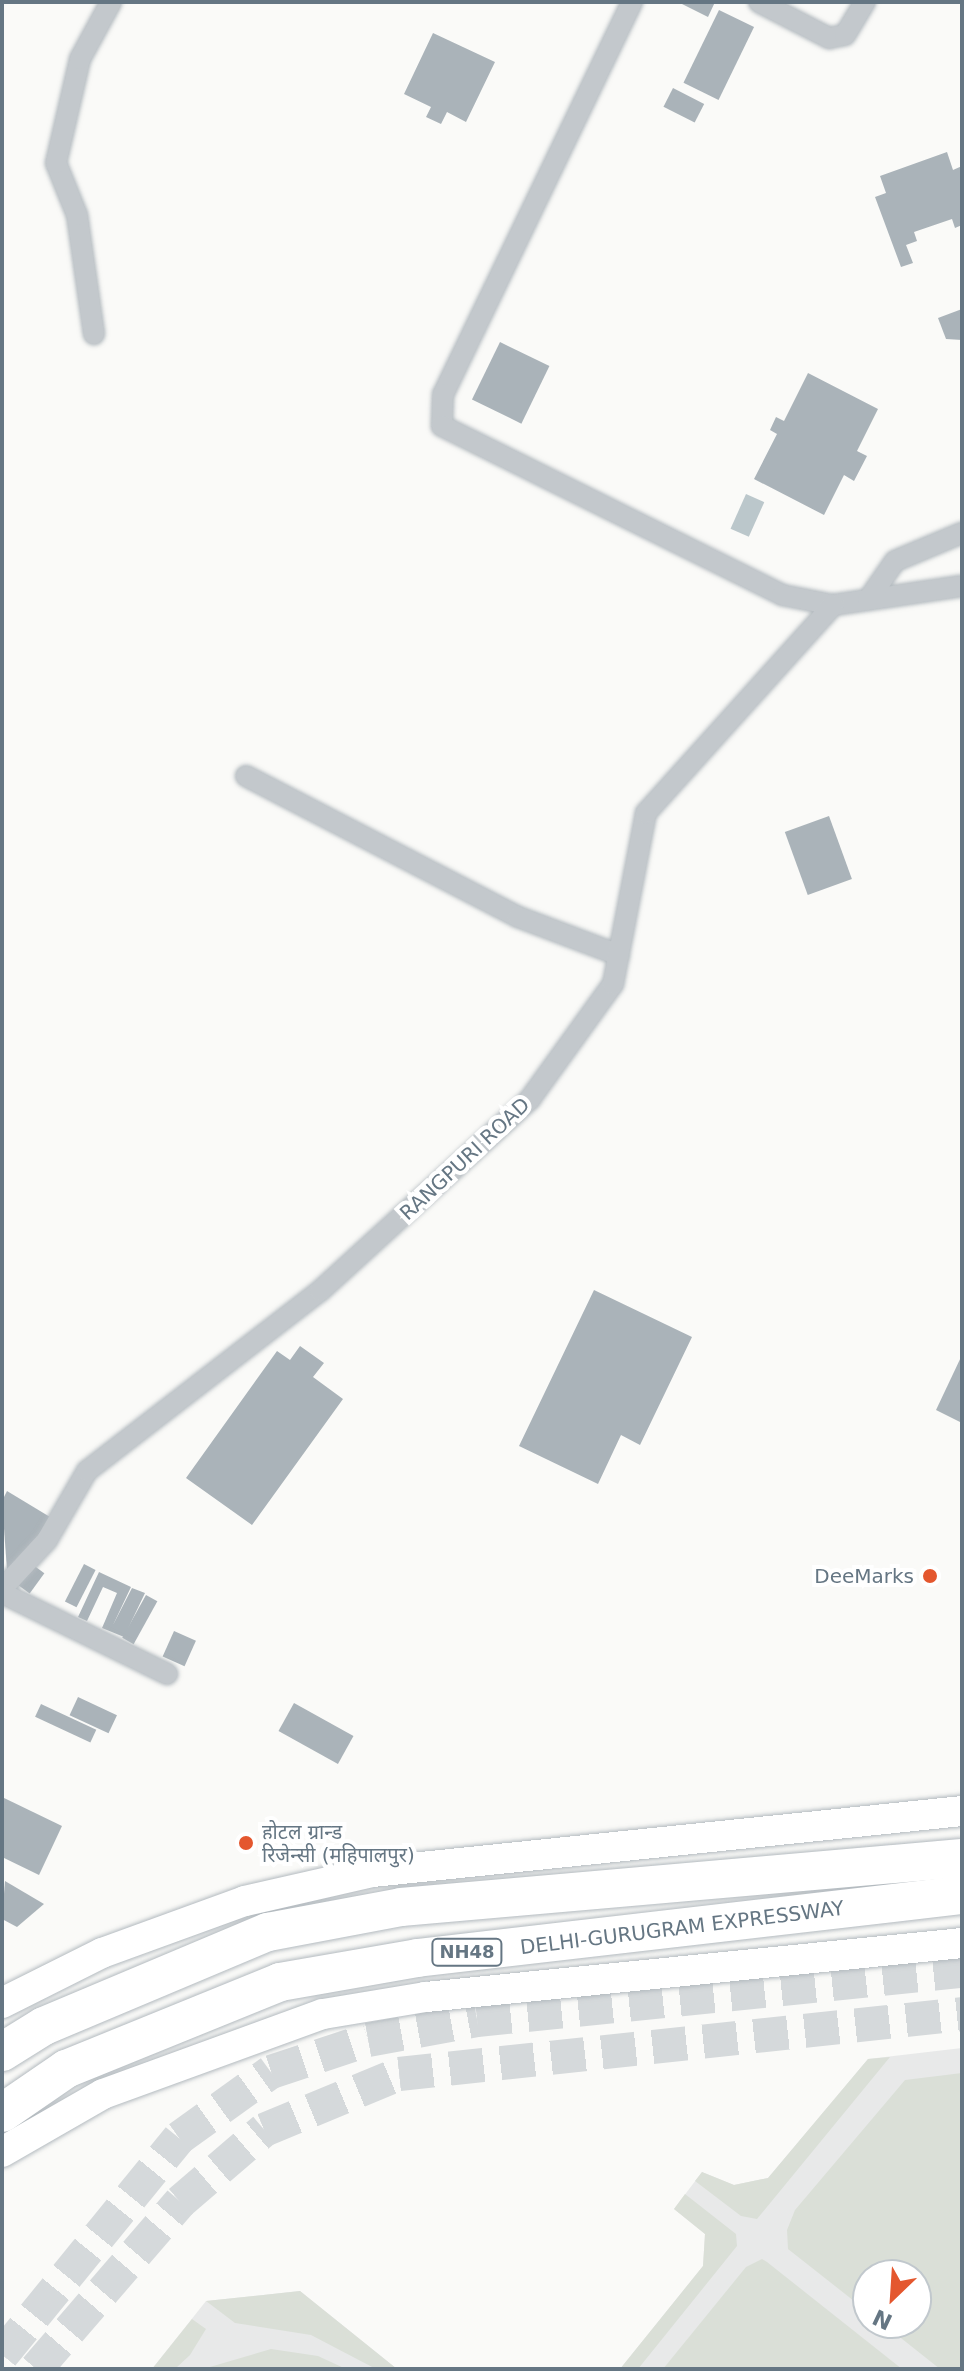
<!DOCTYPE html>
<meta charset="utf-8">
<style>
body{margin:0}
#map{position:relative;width:964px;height:2371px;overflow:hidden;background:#fafaf8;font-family:"DejaVu Sans","Noto Sans Devanagari",sans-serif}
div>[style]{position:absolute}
.built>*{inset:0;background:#e8e9e9}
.green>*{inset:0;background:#dadfd7}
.water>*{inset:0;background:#bbc7cb;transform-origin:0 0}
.building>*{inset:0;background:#aab3b9;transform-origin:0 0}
.trunk-tunnel>*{height:34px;margin-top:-17px;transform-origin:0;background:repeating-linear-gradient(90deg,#d5d9db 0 34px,transparent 0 51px)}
.roads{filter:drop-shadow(0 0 2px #b3babf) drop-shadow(0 0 2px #b3babf)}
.minor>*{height:20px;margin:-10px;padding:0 10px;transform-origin:10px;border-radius:10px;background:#c3c8cc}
.secondary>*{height:30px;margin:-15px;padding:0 15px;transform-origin:15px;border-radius:15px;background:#fff}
.motorway>*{height:38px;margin:-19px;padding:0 19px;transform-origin:19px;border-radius:19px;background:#fff}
.dots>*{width:22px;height:22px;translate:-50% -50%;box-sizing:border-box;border:4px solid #fff;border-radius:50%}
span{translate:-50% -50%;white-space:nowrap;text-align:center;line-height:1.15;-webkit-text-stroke:8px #fff;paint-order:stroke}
.shield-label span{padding:2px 6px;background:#fff;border:2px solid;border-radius:6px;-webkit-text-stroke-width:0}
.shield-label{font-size:18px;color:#657683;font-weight:700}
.street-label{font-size:20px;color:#657683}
.poi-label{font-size:20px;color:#657683}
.right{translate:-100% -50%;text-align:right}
.left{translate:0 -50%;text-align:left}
.frame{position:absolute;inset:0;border:4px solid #657683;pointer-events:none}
.north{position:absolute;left:852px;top:2259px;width:80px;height:80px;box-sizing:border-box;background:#fff;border:2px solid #c1c8cd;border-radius:50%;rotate:205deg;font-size:22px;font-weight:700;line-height:32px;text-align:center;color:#657683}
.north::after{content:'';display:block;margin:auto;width:28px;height:36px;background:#e4572e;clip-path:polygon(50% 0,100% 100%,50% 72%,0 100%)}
</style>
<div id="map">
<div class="built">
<div style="clip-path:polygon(evenodd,962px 2048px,962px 2369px,620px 2369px,703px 2266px,705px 2234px,674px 2209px,702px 2172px,734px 2185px,768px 2178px,868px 2059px,962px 2048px,868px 2275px,916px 2275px,916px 2323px,868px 2323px,868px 2275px)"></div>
<div style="clip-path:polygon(300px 2291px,397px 2369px,152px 2369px,206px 2301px)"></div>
</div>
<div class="green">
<div style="clip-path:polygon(890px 2057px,757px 2219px,741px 2216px,695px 2181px,702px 2172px,734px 2185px,768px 2178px,868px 2059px)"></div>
<div style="clip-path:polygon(962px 2073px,962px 2369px,940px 2369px,882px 2323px,916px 2323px,916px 2275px,868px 2275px,868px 2312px,788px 2249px,787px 2230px,795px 2210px,905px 2080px)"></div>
<div style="clip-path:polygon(685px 2194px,736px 2234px,737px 2246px,638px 2369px,620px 2369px,703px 2266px,705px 2234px,674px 2209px)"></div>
<div style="clip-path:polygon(762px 2259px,767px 2262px,902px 2369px,663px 2369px,746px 2267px)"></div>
<div style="clip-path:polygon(300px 2291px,397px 2369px,376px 2369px,311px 2335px,235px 2323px,206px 2301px)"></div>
<div style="clip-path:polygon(192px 2319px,206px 2329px,190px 2355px,175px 2369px,152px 2369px)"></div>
<div style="clip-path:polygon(271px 2349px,318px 2356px,346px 2369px,203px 2369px)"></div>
</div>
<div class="water">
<div style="left:746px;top:494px;width:20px;height:38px;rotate:24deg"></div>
</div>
<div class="building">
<div style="clip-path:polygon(678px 2px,715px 2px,708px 17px)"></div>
<div style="left:719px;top:10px;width:39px;height:81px;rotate:26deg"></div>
<div style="clip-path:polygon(433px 33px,495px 62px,466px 122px,447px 112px,441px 124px,426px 117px,431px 107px,404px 94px)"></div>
<div style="left:673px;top:88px;width:35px;height:21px;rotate:27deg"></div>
<div style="clip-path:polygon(947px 152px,953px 170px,962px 166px,962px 225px,955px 228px,952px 219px,914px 232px,917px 241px,906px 245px,913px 263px,901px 267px,875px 197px,886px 193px,880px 176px)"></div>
<div style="clip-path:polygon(962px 309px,962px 340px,946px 339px,938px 318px)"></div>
<div style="left:500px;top:342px;width:55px;height:64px;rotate:26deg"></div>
<div style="clip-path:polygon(808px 373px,878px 409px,857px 451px,867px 456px,854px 481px,844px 475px,824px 515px,754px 479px,777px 434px,770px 430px,776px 417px,784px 421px)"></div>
<div style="left:829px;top:816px;width:67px;height:47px;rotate:70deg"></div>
<div style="clip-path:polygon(594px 1290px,692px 1337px,640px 1445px,621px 1435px,598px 1484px,519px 1446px)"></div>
<div style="clip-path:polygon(300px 1346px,324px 1363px,313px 1377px,343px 1399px,252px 1525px,186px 1478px,277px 1351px,290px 1360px)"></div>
<div style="clip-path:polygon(962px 1355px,962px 1423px,936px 1410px)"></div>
<div style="clip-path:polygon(7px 1491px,55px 1520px,7px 1570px,2px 1501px)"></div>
<div style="left:29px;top:1562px;width:19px;height:25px;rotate:36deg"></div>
<div style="left:84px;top:1564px;width:13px;height:42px;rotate:27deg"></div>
<div style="clip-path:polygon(99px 1572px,131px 1587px,113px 1625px,132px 1588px,145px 1593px,124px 1637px,102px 1628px,117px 1593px,103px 1587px,87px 1621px,78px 1617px)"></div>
<div style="left:146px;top:1595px;width:13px;height:49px;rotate:29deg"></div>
<div style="left:174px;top:1631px;width:24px;height:28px;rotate:24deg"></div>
<div style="left:78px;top:1697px;width:43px;height:20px;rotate:25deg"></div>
<div style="left:294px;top:1703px;width:68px;height:32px;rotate:29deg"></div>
<div style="left:41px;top:1704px;width:61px;height:14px;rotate:25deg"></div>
<div style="clip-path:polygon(2px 1797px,62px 1826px,39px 1875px,2px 1857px)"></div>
<div style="clip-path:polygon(5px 1881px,44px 1904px,17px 1927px,2px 1919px)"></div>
</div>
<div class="trunk-tunnel">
<div style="left:2px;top:2355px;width:280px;rotate:-50.8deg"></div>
<div style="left:179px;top:2138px;width:113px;rotate:-35.7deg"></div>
<div style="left:271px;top:2072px;width:102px;rotate:-18.3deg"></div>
<div style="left:368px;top:2040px;width:111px;rotate:-10.4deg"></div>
<div style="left:477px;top:2020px;width:487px;rotate:-5.8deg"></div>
<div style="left:36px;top:2369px;width:221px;rotate:-49.2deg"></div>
<div style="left:180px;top:2202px;width:111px;rotate:-40.6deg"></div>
<div style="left:264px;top:2130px;width:146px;rotate:-22.5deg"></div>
<div style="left:399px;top:2074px;width:566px;rotate:-6.08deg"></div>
</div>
<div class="roads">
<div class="minor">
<div style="left:632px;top:2px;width:435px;rotate:115.7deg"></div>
<div style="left:443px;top:394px;width:32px;rotate:92deg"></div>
<div style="left:442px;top:426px;width:380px;rotate:26.4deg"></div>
<div style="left:782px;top:595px;width:52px;rotate:11.1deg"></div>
<div style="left:833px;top:605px;width:130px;rotate:-8.4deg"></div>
<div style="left:759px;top:2px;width:79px;rotate:27.2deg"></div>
<div style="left:829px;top:38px;width:16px;rotate:-11deg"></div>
<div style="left:845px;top:35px;width:39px;rotate:-59deg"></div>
<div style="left:94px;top:334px;width:120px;rotate:-98.1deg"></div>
<div style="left:77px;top:215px;width:56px;rotate:-112deg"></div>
<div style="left:56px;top:163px;width:107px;rotate:-77deg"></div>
<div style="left:80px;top:59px;width:65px;rotate:-61.5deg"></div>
<div style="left:868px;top:600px;width:47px;rotate:-55.3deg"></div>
<div style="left:895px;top:561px;width:73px;rotate:-22.7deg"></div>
<div style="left:246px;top:776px;width:306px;rotate:27.4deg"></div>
<div style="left:518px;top:917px;width:108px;rotate:20.6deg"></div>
<div style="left:2px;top:1589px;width:67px;rotate:-47.4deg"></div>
<div style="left:47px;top:1540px;width:80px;rotate:-59.9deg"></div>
<div style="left:87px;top:1471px;width:294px;rotate:-37.7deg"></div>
<div style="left:320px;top:1291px;width:285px;rotate:-42.4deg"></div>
<div style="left:530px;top:1099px;width:142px;rotate:-54.2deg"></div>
<div style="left:613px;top:984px;width:174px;rotate:-79.1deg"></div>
<div style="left:646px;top:813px;width:280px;rotate:-48deg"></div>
<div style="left:2px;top:1593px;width:184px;rotate:26.1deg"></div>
</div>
<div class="secondary">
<div style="left:2px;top:2003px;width:112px;rotate:-26.6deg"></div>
<div style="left:102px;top:1953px;width:152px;rotate:-20deg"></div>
<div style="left:245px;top:1901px;width:131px;rotate:-12.8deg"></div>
<div style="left:373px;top:1872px;width:592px;rotate:-5.91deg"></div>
<div style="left:2px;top:2152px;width:116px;rotate:-29.9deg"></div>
<div style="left:103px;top:2094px;width:234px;rotate:-20deg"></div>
<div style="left:323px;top:2014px;width:104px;rotate:-9.4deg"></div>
<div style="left:426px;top:1997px;width:539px;rotate:-5.75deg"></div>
</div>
<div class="motorway">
<div style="left:2px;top:2052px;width:49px;rotate:-31.8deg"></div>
<div style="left:44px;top:2026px;width:243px;rotate:-22.8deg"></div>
<div style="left:268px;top:1932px;width:135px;rotate:-10.6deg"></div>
<div style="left:401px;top:1907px;width:563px;rotate:-4.99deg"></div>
<div style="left:2px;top:2113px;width:78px;rotate:-34.5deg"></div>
<div style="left:66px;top:2069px;width:231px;rotate:-22.1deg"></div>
<div style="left:280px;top:1982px;width:139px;rotate:-9.9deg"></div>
<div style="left:417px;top:1958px;width:549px;rotate:-6.59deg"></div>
</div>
</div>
<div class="dots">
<div style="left:930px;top:1576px;background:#e4572e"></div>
<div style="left:246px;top:1843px;background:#e4572e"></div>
</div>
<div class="shield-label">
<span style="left:467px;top:1952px">NH48</span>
</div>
<div class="street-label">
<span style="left:465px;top:1159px;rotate:-43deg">RANGPURI ROAD</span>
<span style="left:682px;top:1928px;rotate:-7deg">DELHI-GURUGRAM EXPRESSWAY</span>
</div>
<div class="poi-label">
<span class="right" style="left:914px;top:1576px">DeeMarks</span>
<span class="left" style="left:262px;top:1844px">होटल ग्रान्ड<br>रिजेन्सी (महिपालपुर)</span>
</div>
<div class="frame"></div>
<div class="north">N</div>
</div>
